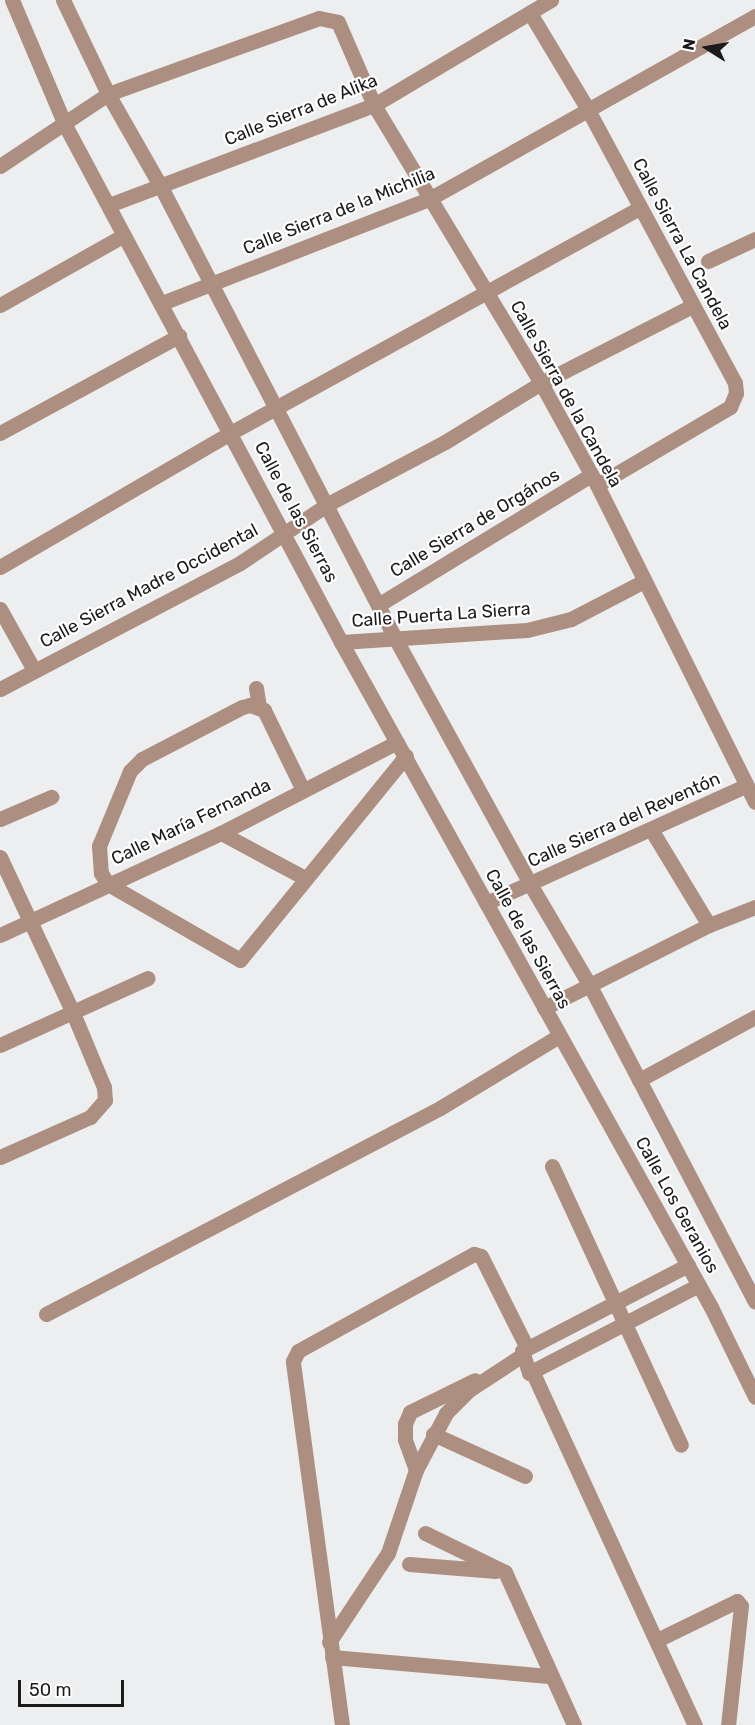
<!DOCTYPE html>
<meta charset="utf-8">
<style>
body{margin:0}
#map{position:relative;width:755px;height:1725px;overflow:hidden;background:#edeef0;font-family:Rubik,sans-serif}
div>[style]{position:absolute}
.minor>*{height:15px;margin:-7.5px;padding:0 7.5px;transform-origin:7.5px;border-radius:7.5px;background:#ad8f81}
span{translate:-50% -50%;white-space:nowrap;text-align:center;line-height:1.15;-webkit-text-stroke:4.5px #fff;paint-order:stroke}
.street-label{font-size:18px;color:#1b1b1c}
.north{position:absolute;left:677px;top:18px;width:60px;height:60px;-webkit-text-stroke:4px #fff;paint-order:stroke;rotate:281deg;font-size:16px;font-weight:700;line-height:24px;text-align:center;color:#1b1b1c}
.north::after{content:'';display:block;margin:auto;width:21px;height:27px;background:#1b1b1c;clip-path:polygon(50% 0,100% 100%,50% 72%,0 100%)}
.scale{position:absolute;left:18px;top:1680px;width:106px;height:27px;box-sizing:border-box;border:3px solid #1b1b1c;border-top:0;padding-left:8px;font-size:18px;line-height:21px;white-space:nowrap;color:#1b1b1c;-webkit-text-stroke:4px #fff;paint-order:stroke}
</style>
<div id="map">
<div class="minor">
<div style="left:12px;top:0;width:136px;rotate:67deg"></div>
<div style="left:65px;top:125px;width:586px;rotate:61.9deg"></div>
<div style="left:341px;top:642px;width:761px;rotate:60.91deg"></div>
<div style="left:711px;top:1307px;width:100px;rotate:63.9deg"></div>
<div style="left:63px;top:0;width:104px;rotate:64.4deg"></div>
<div style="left:108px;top:94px;width:107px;rotate:60.3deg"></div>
<div style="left:161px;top:187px;width:508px;rotate:62.58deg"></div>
<div style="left:395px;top:638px;width:281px;rotate:61.2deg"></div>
<div style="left:530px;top:884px;width:118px;rotate:59.5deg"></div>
<div style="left:590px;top:986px;width:356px;rotate:62.4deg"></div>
<div style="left:530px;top:13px;width:111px;rotate:59deg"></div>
<div style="left:587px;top:108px;width:312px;rotate:61.7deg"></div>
<div style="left:735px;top:383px;width:10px;rotate:84deg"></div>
<div style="left:736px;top:393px;width:15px;rotate:113deg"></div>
<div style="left:730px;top:407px;width:154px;rotate:149.6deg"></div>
<div style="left:0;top:166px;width:130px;rotate:-33.7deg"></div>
<div style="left:108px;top:94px;width:224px;rotate:-19.8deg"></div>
<div style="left:319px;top:18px;width:19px;rotate:12deg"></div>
<div style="left:338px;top:22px;width:90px;rotate:66.6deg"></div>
<div style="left:374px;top:105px;width:324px;rotate:59deg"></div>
<div style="left:541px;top:383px;width:116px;rotate:61.2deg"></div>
<div style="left:597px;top:485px;width:354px;rotate:63.5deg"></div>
<div style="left:109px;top:205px;width:283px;rotate:-20.7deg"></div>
<div style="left:374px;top:105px;width:206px;rotate:-30.7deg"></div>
<div style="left:708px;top:261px;width:52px;rotate:-25.1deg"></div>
<div style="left:162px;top:303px;width:287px;rotate:-21.3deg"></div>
<div style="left:429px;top:199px;width:374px;rotate:-29.3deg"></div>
<div style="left:0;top:305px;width:142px;rotate:-29.4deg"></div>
<div style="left:0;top:433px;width:204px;rotate:-28.5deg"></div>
<div style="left:0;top:567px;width:268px;rotate:-30.2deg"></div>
<div style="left:232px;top:432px;width:465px;rotate:-28.8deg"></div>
<div style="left:378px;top:605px;width:250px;rotate:-31.4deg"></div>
<div style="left:0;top:609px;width:70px;rotate:60.9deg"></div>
<div style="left:341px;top:642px;width:186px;rotate:-3.7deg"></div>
<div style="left:527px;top:630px;width:45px;rotate:-14deg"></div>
<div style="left:571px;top:619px;width:80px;rotate:-27.5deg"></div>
<div style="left:256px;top:688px;width:18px;rotate:81deg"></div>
<div style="left:0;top:689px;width:271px;rotate:-27.7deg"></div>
<div style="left:240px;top:563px;width:106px;rotate:-33.8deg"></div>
<div style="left:328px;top:504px;width:132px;rotate:-27.9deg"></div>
<div style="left:445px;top:442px;width:113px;rotate:-31.6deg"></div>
<div style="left:541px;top:383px;width:169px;rotate:-27deg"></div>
<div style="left:302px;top:788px;width:87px;rotate:-116deg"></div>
<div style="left:264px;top:710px;width:15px;rotate:-160deg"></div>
<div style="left:250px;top:705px;width:8px;rotate:166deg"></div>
<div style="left:242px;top:707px;width:113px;rotate:152.5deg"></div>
<div style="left:142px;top:759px;width:17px;rotate:135deg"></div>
<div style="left:130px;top:771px;width:81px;rotate:112.5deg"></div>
<div style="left:99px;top:846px;width:27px;rotate:86deg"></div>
<div style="left:101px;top:873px;width:13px;rotate:58deg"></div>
<div style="left:108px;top:884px;width:152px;rotate:29.9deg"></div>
<div style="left:240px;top:960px;width:263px;rotate:-50.9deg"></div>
<div style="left:0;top:819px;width:56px;rotate:-23.3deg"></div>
<div style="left:652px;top:831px;width:110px;rotate:58.8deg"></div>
<div style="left:221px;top:833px;width:95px;rotate:28.2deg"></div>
<div style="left:0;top:857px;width:172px;rotate:64.9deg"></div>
<div style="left:73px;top:1013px;width:80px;rotate:67.3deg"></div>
<div style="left:104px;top:1087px;width:13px;rotate:86deg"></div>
<div style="left:105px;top:1100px;width:23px;rotate:131deg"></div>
<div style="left:90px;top:1117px;width:98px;rotate:156deg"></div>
<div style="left:486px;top:903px;width:284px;rotate:-24.3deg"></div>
<div style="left:0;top:935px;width:243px;rotate:-24.8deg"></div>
<div style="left:221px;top:833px;width:198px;rotate:-27.3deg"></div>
<div style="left:544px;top:1008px;width:185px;rotate:-26.7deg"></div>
<div style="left:709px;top:925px;width:49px;rotate:-21.4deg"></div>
<div style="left:0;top:1045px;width:162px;rotate:-24.4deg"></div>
<div style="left:639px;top:1080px;width:132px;rotate:-28.5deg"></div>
<div style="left:552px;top:1166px;width:307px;rotate:65.2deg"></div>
<div style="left:688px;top:1265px;width:187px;rotate:152.6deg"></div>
<div style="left:522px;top:1351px;width:23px;rotate:72deg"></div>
<div style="left:529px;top:1373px;width:191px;rotate:-27.4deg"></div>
<div style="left:46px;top:1314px;width:445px;rotate:-27.6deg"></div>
<div style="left:440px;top:1108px;width:139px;rotate:-31.2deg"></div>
<div style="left:532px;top:1371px;width:390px;rotate:65.3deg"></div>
<div style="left:433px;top:1434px;width:101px;rotate:24.5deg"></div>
<div style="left:416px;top:1470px;width:33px;rotate:-110deg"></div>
<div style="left:405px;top:1439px;width:15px;rotate:-90deg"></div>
<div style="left:405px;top:1424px;width:13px;rotate:-67deg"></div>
<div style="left:410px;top:1412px;width:72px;rotate:-26.2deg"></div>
<div style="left:425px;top:1533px;width:89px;rotate:26deg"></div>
<div style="left:505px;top:1572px;width:168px;rotate:65.7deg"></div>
<div style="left:409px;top:1564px;width:87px;rotate:4.6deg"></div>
<div style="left:657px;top:1640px;width:89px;rotate:-26deg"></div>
<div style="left:737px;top:1601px;width:6px;rotate:51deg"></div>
<div style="left:741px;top:1606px;width:120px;rotate:96.2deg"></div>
<div style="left:329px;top:1642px;width:107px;rotate:-56.5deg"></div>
<div style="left:388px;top:1553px;width:88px;rotate:-71.4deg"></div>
<div style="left:416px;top:1470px;width:64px;rotate:-62.2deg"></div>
<div style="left:446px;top:1413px;width:33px;rotate:-45deg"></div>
<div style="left:469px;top:1390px;width:62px;rotate:-33.2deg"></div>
<div style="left:332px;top:1657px;width:220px;rotate:5deg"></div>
<div style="left:342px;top:1725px;width:367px;rotate:-97.7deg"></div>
<div style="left:293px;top:1361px;width:11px;rotate:-63deg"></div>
<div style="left:298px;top:1351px;width:201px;rotate:-28.9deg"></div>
<div style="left:474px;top:1254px;width:7px;rotate:16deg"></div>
<div style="left:481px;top:1256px;width:103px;rotate:63.4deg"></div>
</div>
<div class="street-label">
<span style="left:301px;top:110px;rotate:-22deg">Calle Sierra de Alika</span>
<span style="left:339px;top:211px;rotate:-22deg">Calle Sierra de la Michilia</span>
<span style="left:682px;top:244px;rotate:62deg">Calle Sierra La Candela</span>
<span style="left:566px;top:394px;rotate:61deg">Calle Sierra de la Candela</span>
<span style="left:296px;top:512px;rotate:62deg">Calle de las Sierras</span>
<span style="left:475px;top:523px;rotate:-31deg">Calle Sierra de Orgános</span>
<span style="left:149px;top:586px;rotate:-28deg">Calle Sierra Madre Occidental</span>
<span style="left:441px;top:615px;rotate:-4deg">Calle Puerta La Sierra</span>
<span style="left:624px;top:820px;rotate:-24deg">Calle Sierra del Reventón</span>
<span style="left:191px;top:822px;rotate:-26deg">Calle María Fernanda</span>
<span style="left:528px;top:939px;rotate:61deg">Calle de las Sierras</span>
<span style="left:677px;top:1205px;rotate:61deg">Calle Los Geranios</span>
</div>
<div class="north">N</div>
<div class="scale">50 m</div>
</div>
